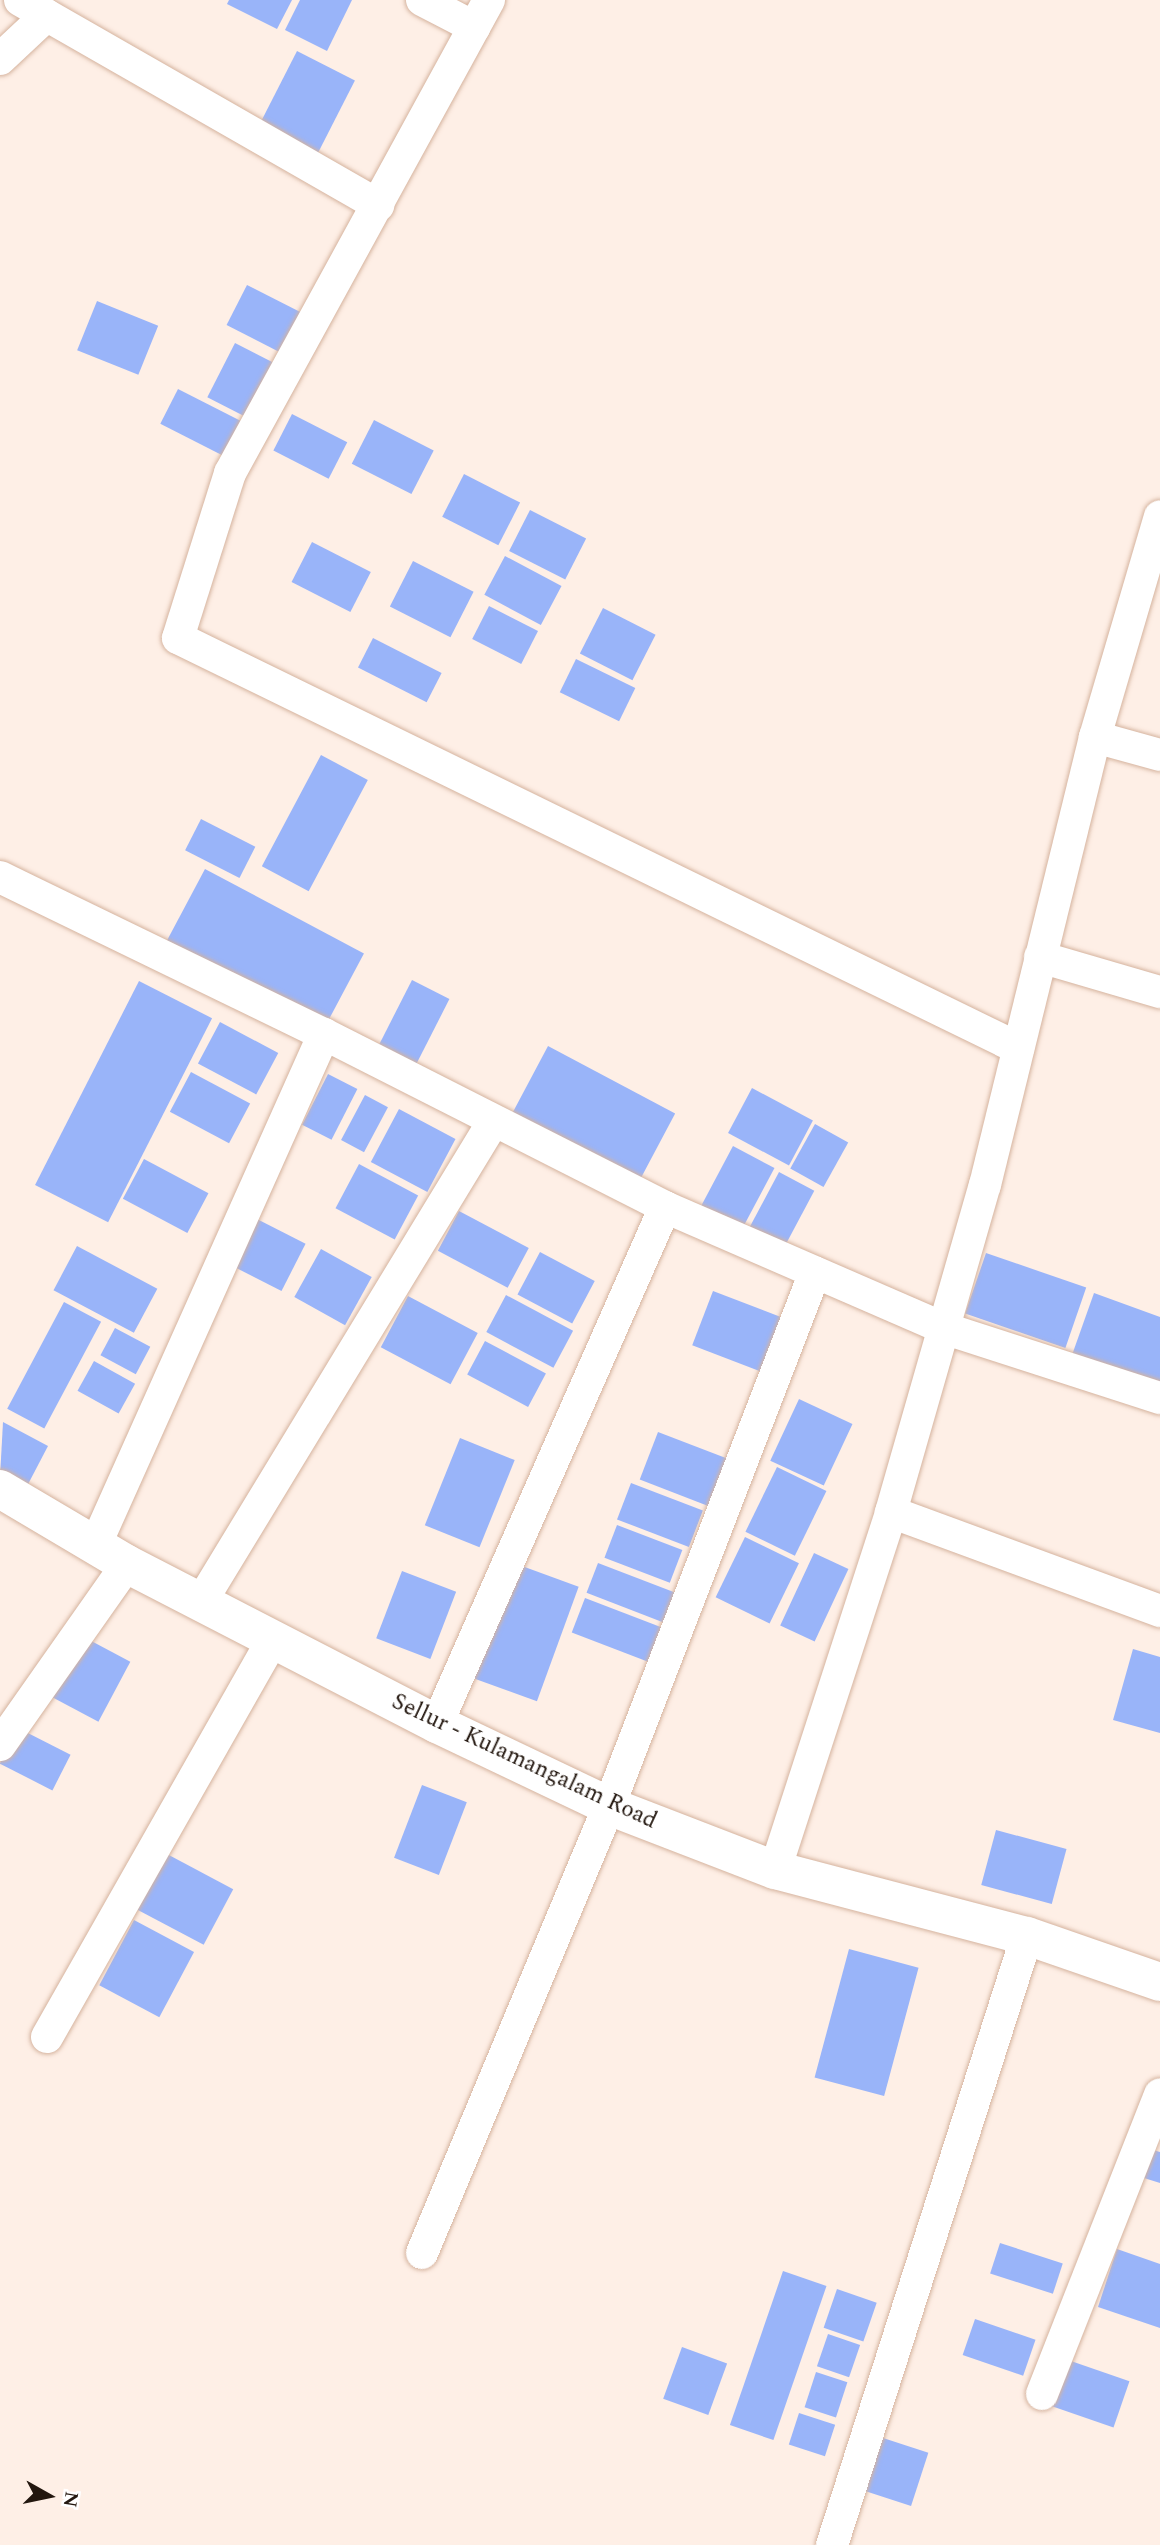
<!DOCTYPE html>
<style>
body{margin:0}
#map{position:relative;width:1160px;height:2545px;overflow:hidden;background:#feefe6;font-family:Spectral,serif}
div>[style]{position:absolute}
.building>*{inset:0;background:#99b4f9;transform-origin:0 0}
.roads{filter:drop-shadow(0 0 2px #d5b39e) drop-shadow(0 0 2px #d5b39e)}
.minor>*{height:32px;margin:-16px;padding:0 16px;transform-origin:16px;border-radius:16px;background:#fff}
.secondary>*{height:38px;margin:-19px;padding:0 19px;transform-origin:19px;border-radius:19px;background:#fff}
span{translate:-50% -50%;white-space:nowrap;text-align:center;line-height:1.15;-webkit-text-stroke:5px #fff;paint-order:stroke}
.street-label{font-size:23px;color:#23170f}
.north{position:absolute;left:14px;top:2461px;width:70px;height:70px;-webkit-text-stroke:5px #fff;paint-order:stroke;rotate:99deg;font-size:19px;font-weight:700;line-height:28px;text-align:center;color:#23170f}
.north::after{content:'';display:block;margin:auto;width:24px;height:32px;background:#23170f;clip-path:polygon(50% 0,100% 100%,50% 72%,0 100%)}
</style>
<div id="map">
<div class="building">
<div style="clip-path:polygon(229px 0,292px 0,277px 29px,227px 4px)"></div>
<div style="clip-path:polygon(300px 0,352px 0,327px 51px,285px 30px)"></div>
<div style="left:297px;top:51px;width:65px;height:84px;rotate:27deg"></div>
<div style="left:247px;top:285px;width:68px;height:45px;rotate:27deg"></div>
<div style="left:97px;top:301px;width:66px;height:53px;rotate:22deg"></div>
<div style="left:235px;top:343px;width:51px;height:61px;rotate:27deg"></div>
<div style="left:178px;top:389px;width:75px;height:39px;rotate:27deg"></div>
<div style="left:292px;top:414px;width:62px;height:41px;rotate:27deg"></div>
<div style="left:374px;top:420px;width:67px;height:49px;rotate:27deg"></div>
<div style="left:464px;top:474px;width:63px;height:48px;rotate:27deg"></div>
<div style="left:530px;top:510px;width:63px;height:46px;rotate:27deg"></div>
<div style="left:312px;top:542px;width:66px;height:45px;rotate:27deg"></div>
<div style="left:505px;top:556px;width:64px;height:44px;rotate:28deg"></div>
<div style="left:413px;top:561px;width:68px;height:51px;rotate:27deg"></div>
<div style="left:489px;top:606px;width:55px;height:37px;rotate:27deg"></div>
<div style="left:603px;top:608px;width:59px;height:51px;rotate:27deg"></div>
<div style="left:373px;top:638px;width:77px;height:33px;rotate:27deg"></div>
<div style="left:576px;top:659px;width:66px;height:37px;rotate:26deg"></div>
<div style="left:321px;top:755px;width:53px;height:126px;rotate:28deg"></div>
<div style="left:201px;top:819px;width:61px;height:35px;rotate:27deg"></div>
<div style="left:205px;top:869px;width:180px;height:81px;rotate:28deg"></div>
<div style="left:412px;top:980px;width:42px;height:79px;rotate:27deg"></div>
<div style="left:139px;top:981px;width:82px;height:229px;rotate:27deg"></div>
<div style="left:220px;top:1022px;width:66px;height:47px;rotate:28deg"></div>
<div style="left:548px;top:1046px;width:144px;height:84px;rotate:28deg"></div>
<div style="left:191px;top:1072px;width:67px;height:45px;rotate:28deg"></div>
<div style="left:328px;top:1074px;width:33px;height:57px;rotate:27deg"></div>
<div style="left:752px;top:1088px;width:69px;height:51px;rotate:28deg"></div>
<div style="left:365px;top:1095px;width:26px;height:51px;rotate:28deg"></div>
<div style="left:399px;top:1109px;width:64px;height:60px;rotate:28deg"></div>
<div style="left:815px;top:1124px;width:38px;height:51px;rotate:29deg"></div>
<div style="left:733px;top:1146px;width:47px;height:73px;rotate:28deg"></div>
<div style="left:144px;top:1159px;width:73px;height:45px;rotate:28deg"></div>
<div style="left:359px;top:1164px;width:67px;height:50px;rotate:28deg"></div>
<div style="left:779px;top:1172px;width:40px;height:72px;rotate:28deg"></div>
<div style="left:459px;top:1211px;width:79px;height:45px;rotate:28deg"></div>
<div style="left:253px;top:1217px;width:59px;height:53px;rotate:27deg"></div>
<div style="left:77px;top:1246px;width:91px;height:50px;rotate:28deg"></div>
<div style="left:321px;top:1249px;width:58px;height:55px;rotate:29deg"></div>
<div style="left:540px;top:1252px;width:62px;height:48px;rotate:28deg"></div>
<div style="left:986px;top:1253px;width:106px;height:64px;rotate:19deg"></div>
<div style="left:713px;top:1291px;width:74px;height:58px;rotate:21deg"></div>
<div style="clip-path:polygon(1094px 1293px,1160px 1317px,1160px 1383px,1072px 1355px)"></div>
<div style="left:506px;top:1295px;width:76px;height:42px;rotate:28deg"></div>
<div style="left:408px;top:1296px;width:79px;height:58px;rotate:28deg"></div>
<div style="left:64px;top:1302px;width:42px;height:121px;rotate:28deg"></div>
<div style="left:115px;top:1328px;width:40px;height:31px;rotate:28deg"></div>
<div style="left:485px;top:1341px;width:69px;height:38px;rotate:28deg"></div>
<div style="left:94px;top:1361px;width:47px;height:34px;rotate:29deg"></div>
<div style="left:799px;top:1399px;width:59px;height:68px;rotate:25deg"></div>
<div style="clip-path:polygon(3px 1422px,48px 1446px,25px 1490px,0 1477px)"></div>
<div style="left:658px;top:1432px;width:74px;height:51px;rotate:21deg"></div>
<div style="left:460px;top:1438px;width:59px;height:94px;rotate:22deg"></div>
<div style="left:777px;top:1467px;width:55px;height:72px;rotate:26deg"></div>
<div style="left:631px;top:1483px;width:77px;height:39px;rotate:21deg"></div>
<div style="left:617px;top:1525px;width:70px;height:35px;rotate:21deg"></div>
<div style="left:745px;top:1537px;width:60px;height:67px;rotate:26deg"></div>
<div style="left:814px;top:1553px;width:38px;height:80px;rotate:25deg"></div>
<div style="left:511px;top:1562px;width:72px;height:122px;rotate:20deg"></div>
<div style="left:598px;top:1563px;width:88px;height:32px;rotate:21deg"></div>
<div style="left:402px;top:1571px;width:58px;height:72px;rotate:21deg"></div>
<div style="left:585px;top:1598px;width:88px;height:37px;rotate:21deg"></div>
<div style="left:80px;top:1635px;width:57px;height:68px;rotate:28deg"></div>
<div style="clip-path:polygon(1133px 1649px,1160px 1657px,1160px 1733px,1113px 1720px)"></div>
<div style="left:18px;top:1728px;width:59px;height:40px;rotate:27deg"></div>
<div style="left:422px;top:1785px;width:48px;height:78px;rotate:21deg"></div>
<div style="left:996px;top:1830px;width:73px;height:57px;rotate:15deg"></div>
<div style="left:167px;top:1854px;width:75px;height:63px;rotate:28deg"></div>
<div style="left:134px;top:1920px;width:68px;height:74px;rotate:28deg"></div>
<div style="left:849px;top:1949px;width:72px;height:133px;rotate:15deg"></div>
<div style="clip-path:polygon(1153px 2150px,1160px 2152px,1160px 2183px,1144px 2178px)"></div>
<div style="left:1000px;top:2243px;width:66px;height:32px;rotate:18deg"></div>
<div style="clip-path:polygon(1117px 2249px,1160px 2264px,1160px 2328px,1098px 2307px)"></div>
<div style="left:783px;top:2271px;width:46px;height:163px;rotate:19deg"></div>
<div style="left:837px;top:2289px;width:42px;height:41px;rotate:19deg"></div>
<div style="left:975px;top:2319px;width:64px;height:38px;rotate:19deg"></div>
<div style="left:828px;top:2334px;width:34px;height:34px;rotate:19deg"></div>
<div style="left:682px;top:2347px;width:48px;height:55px;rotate:20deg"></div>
<div style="left:1068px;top:2360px;width:65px;height:49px;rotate:19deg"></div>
<div style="left:816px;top:2372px;width:33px;height:37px;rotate:18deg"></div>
<div style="left:799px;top:2413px;width:38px;height:33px;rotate:18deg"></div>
<div style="left:877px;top:2436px;width:54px;height:56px;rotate:18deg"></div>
</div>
<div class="roads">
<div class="minor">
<div style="left:20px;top:0;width:413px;rotate:29.8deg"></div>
<div style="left:422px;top:0;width:59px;rotate:27.4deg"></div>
<div style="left:489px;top:0;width:539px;rotate:118.7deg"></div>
<div style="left:230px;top:473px;width:173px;rotate:107.5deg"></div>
<div style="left:178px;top:638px;width:935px;rotate:26.02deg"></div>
<div style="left:0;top:59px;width:64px;rotate:-43.1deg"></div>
<div style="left:1095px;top:737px;width:67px;rotate:15.5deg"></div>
<div style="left:0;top:877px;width:360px;rotate:25.9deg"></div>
<div style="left:324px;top:1034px;width:382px;rotate:26.9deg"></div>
<div style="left:665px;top:1207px;width:303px;rotate:23.5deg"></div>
<div style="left:943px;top:1328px;width:228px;rotate:17.9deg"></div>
<div style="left:1040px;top:957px;width:125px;rotate:16.3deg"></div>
<div style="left:891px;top:1512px;width:287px;rotate:20.2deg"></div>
<div style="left:95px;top:1546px;width:561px;rotate:-65.9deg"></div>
<div style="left:201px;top:1602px;width:562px;rotate:-58.69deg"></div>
<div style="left:437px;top:1724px;width:565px;rotate:-66.2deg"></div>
<div style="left:0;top:1745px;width:221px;rotate:-54.9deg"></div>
<div style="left:775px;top:1870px;width:376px;rotate:-72deg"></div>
<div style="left:891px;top:1512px;width:340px;rotate:-74deg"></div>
<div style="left:985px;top:1185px;width:461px;rotate:-76.2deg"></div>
<div style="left:1095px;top:737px;width:230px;rotate:-73.6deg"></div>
<div style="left:47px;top:2037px;width:458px;rotate:-60.4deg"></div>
<div style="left:422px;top:2253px;width:485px;rotate:-67.3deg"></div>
<div style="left:609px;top:1806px;width:572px;rotate:-68.9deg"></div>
<div style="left:1042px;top:2394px;width:322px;rotate:-68.5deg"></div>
<div style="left:832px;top:2545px;width:639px;rotate:-72.25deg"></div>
</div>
<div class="secondary">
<div style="left:0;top:1489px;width:147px;rotate:30.6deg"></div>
<div style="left:127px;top:1564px;width:349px;rotate:27.3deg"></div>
<div style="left:437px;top:1724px;width:191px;rotate:25.5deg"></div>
<div style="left:609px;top:1806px;width:178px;rotate:21.1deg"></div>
<div style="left:775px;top:1870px;width:260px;rotate:14.7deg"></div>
<div style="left:1027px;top:1936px;width:141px;rotate:19.1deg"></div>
</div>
</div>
<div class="street-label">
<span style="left:524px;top:1762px;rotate:25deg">Sellur - Kulamangalam Road</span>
</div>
<div class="north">N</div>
</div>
